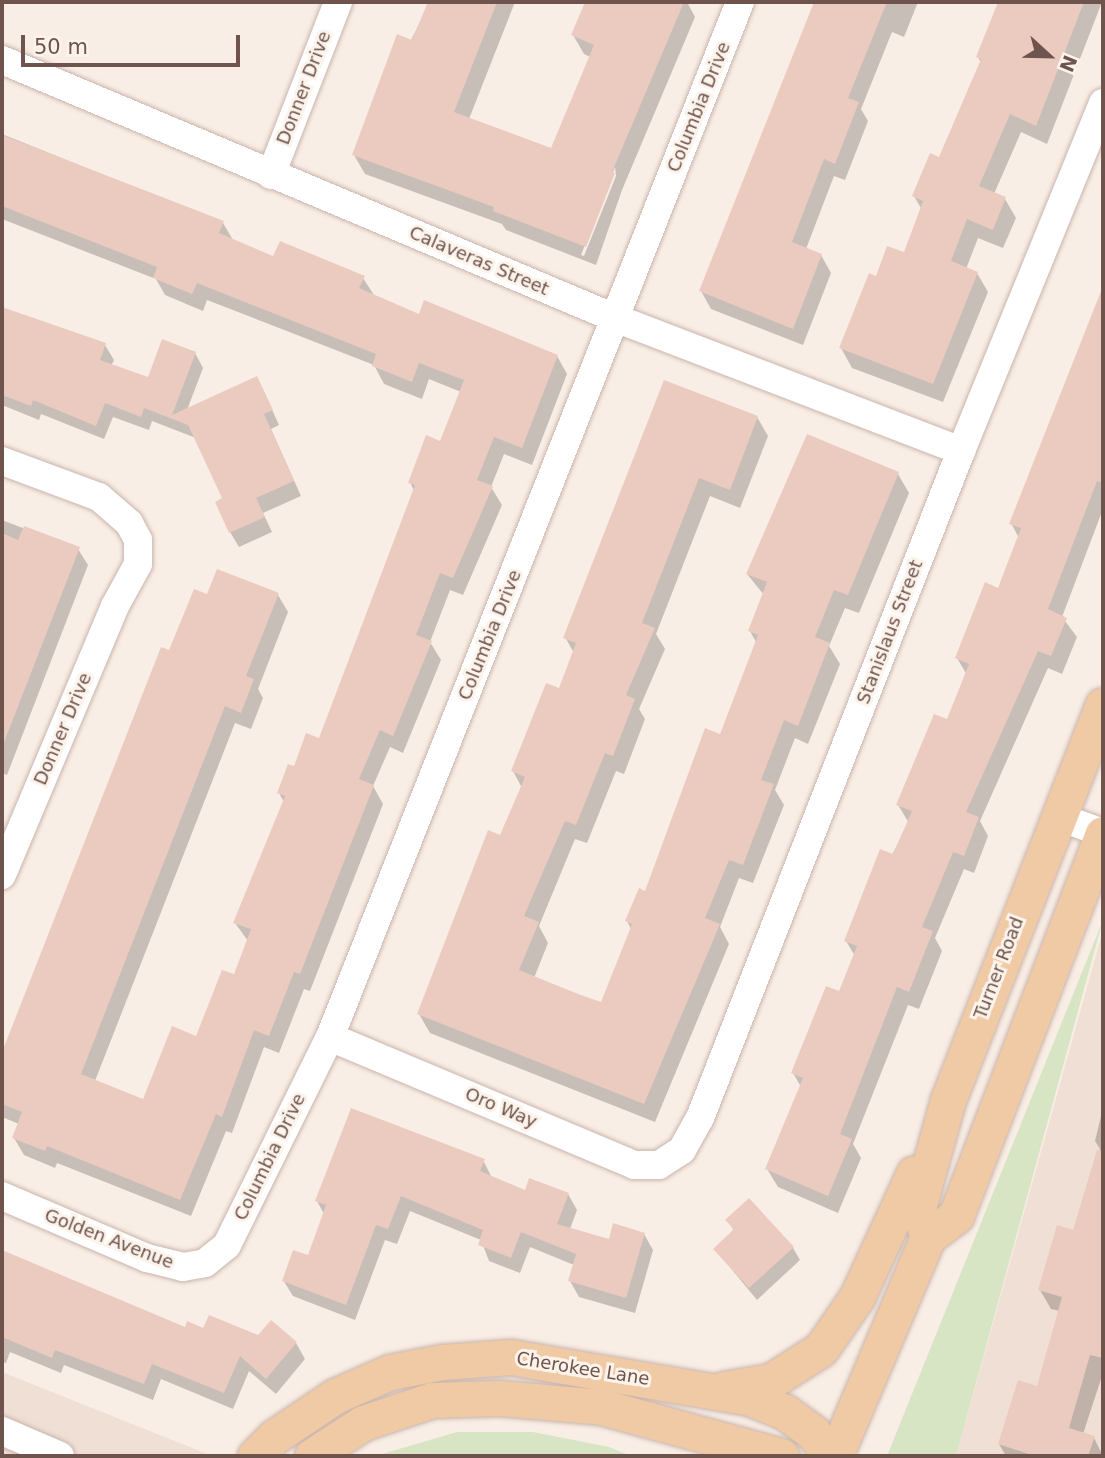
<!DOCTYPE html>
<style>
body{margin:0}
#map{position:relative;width:1105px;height:1458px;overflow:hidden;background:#f9eee5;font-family:"DejaVu Sans",sans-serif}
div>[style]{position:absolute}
.residential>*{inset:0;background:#f0dfd4}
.green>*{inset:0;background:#d7e5c5}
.shadow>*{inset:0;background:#0003}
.building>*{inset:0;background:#ebcbc0}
.roads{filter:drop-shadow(0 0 2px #c9b5ad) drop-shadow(0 0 2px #c9b5ad)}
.minor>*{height:28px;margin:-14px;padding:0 14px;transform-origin:14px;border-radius:14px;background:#fff}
.major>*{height:35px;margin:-17.5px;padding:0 17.5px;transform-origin:17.5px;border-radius:17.5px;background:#f0c9a5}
span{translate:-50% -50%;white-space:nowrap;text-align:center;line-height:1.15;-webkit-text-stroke:6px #fcf3eb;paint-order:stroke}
.street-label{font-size:18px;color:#6f544e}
.frame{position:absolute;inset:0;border:4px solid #6f544e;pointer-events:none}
.north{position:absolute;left:1014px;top:21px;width:70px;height:70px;-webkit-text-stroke:5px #fcf3eb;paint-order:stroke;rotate:112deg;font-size:19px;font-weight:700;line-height:28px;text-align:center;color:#6f544e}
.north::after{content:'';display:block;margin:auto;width:24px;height:32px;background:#6f544e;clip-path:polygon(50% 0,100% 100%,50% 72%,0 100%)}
.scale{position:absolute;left:21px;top:35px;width:219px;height:32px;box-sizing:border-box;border:4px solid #6f544e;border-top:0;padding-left:9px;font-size:21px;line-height:24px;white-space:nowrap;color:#6f544e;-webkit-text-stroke:5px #fcf3eb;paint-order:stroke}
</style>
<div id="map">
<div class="residential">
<div style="clip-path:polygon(1103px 930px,1103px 1456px,956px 1456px)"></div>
<div style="clip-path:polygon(2px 1372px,210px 1455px,2px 1456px)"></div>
</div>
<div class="green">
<div style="clip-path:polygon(1103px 920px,956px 1456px,887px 1456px)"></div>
<div style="clip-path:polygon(457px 1432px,533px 1432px,609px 1447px,631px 1456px,375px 1456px)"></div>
</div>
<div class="shadow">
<div style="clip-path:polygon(evenodd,430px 2px,515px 2px,469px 119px,552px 150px,590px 57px,584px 54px,573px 35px,607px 16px,613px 2px,687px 2px,695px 17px,622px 190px,596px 265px,506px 230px,502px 224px,365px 174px,354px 155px,430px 2px,615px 167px,616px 176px,584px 256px,581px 255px,615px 167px)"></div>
<div style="clip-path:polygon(816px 2px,918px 2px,904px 37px,892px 32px,861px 109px,868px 121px,845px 180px,834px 176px,806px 249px,821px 255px,831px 273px,803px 345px,711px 309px,701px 291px)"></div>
<div style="clip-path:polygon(1020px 2px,1102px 2px,1047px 144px,1021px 132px,994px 194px,1005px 199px,1016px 218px,1003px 248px,978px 238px,966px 269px,977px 273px,988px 292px,943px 402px,852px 368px,841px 348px,877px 278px,905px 255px,922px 210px,914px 196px,940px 159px,981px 63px,978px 57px,1010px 26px)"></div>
<div style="clip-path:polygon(2px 134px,223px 223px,233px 240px,274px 258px,363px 278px,374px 295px,420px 316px,557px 356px,567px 374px,532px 465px,504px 454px,491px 487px,502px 505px,463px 595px,450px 590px,430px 642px,441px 660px,403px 753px,390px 747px,373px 786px,383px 804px,310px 991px,304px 989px,279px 1053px,264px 1047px,232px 1133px,226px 1131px,191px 1216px,57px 1163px,55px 1168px,24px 1155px,14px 1138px,19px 1124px,2px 1117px,2px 1056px,162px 649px,170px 652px,208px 596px,278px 595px,288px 612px,258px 689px,263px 698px,251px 729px,235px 723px,95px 1081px,144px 1102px,197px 1038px,235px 977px,248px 941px,235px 923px,284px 802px,279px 793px,320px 740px,414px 491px,410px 482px,441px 443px,461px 392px,429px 379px,422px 399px,384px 384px,374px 365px,207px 300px,203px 311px,165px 295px,156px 279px,2px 219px)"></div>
<div style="clip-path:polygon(2px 310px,105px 345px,114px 360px,111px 366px,149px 379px,195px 353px,203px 368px,187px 410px,264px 392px,279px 425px,271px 429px,301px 496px,263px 513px,272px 532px,239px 547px,230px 532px,224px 499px,196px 438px,152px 421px,149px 430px,113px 417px,104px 439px,41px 414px,39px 420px,2px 405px)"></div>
<div style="clip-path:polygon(1092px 318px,1103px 322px,1103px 509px,1062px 617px,1077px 637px,1062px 674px,1048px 668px,980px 821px,988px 836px,974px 873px,964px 869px,935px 938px,942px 951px,919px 1009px,908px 1005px,853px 1144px,861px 1158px,838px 1213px,778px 1187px,767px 1169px,801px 1087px,793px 1073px,840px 993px,855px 956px,846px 941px,909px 823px,898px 805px,948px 722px,967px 675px,957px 658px,999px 590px,1019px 538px,1011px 523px)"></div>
<div style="clip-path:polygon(665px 382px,757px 417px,768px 436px,740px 508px,710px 496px,656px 634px,665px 649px,639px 709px,645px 719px,624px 774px,616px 771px,587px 843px,575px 839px,539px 926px,548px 943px,534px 978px,602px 1005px,631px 929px,627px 921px,646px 893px,722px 736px,757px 644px,750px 631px,764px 595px,747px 574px,898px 474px,909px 493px,859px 613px,845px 608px,829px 646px,840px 664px,808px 744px,795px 738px,775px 790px,784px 805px,753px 883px,739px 878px,720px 927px,729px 944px,655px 1122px,430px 1033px,419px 1014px,522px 788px,513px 771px,560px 690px,574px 653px,565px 637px)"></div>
<div style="clip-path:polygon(2px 520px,78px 549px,88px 565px,7px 775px,2px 773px,2px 637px,8px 620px,2px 618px)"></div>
<div style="clip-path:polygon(1103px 1108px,1103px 1373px,1083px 1434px,1094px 1438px,1103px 1456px,1006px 1456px,999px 1444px,1038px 1388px,1060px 1311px,1051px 1309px,1040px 1290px,1074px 1232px,1100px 1149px,1095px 1141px)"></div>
<div style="clip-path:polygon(483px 1160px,492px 1178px,526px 1192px,568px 1194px,577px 1210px,570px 1229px,610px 1241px,644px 1234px,653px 1250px,635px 1313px,579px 1297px,570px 1281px,574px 1265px,530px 1247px,520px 1273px,489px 1261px,481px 1240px,410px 1211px,397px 1244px,385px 1240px,355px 1320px,293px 1296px,283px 1280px,309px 1257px,324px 1214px,317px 1201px)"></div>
<div style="clip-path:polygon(728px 1220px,793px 1248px,800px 1260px,757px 1300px,715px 1249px,734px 1231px)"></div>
<div style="clip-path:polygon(2px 1252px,186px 1329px,296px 1343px,305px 1359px,276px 1394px,249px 1371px,233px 1409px,161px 1379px,153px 1400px,64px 1365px,61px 1373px,10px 1352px,6px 1363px,2px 1362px)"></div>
</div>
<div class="building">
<div style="clip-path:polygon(428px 2px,497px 2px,454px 112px,551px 148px,594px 45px,571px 35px,585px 2px,684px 2px,612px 172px,615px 173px,586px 247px,493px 211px,494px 207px,352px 155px,397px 34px,412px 40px)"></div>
<div style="clip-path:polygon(814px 2px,887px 2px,848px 98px,859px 102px,835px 164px,824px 159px,792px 242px,822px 254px,793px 329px,699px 291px)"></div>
<div style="clip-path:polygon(998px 2px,1084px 2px,1036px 126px,1010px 114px,979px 186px,1006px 197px,993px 230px,967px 219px,951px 261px,978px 272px,933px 384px,839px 348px,869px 273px,876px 276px,887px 246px,904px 252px,923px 201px,912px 196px,930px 153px,939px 157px,981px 59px,976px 57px)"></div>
<div style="clip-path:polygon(2px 135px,224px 221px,219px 233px,273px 256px,280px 241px,365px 276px,359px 288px,419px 314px,424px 300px,558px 355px,522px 448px,494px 437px,477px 480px,493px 486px,453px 578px,440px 573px,416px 635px,432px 641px,393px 736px,380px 730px,359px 779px,374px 785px,300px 974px,294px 972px,269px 1036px,254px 1030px,222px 1117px,216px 1114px,180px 1200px,47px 1146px,45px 1151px,12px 1138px,22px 1112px,2px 1104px,2px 1052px,161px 647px,169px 650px,194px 589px,207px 594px,217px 569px,279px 593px,246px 676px,254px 679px,241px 713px,225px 706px,81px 1074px,143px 1099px,172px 1026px,196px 1036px,222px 970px,234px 974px,251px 929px,233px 923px,285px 796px,277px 793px,288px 764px,294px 766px,306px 733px,319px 738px,415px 485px,408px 483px,426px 435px,440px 441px,464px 380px,419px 363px,412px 382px,372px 366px,376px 354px,197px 283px,192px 294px,153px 278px,157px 267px,2px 206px)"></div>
<div style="clip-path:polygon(1103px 286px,1103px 483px,1097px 481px,1048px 609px,1067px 618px,1051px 656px,1038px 651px,966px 812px,979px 817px,964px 856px,953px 852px,922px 927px,933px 931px,909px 992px,897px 987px,840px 1134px,852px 1139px,828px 1196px,765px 1169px,803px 1078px,791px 1073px,826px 986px,839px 991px,857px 946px,844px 941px,880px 849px,893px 854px,912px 811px,896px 805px,934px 714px,947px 719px,969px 664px,955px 658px,985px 582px,998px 588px,1021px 528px,1009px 524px)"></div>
<div style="clip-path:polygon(2px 307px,106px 343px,100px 360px,148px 377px,162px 339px,196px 352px,172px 415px,257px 376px,273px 410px,264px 414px,294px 481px,256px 498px,265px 517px,229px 533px,215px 502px,222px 498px,188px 425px,144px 408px,141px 417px,105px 403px,96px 426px,33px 400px,31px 406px,2px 395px)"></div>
<div style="clip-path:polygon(664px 380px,758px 416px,730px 490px,699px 478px,642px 623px,655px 628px,626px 695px,635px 699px,613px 756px,605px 753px,576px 825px,565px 821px,524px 916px,539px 922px,519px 970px,578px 994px,601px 1002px,632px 924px,625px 921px,639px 888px,645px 891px,705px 728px,720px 734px,758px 635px,748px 631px,767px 582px,746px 574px,807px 434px,899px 472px,848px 595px,834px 590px,815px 637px,830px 643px,798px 726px,784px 720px,761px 780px,774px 784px,743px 865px,729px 860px,705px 918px,720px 924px,644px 1104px,417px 1014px,488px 830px,500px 835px,525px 777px,511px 771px,546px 683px,559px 688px,576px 643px,563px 638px)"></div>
<div style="clip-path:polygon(24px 526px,80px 547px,3px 745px,2px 533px,18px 540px)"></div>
<div style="clip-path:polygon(351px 1108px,485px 1159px,480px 1171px,525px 1190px,529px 1178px,569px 1193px,557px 1224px,609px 1239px,613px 1223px,645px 1233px,626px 1298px,568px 1281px,576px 1254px,521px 1232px,511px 1258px,478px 1245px,483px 1230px,401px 1196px,388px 1229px,376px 1225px,346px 1305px,282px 1281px,293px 1250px,308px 1255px,326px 1205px,315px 1201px)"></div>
<div style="clip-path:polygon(1097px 1150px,1103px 1151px,1103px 1358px,1090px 1355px,1069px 1428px,1095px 1436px,1088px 1456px,1035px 1456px,998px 1444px,1018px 1380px,1037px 1386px,1062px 1297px,1038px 1290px,1057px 1225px,1073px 1230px)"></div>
<div style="clip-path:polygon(749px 1198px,794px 1247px,749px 1288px,713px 1249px,734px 1229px,725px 1220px)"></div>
<div style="clip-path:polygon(2px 1250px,185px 1327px,187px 1321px,203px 1328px,209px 1315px,258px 1335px,271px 1320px,297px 1342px,266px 1379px,240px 1356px,224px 1393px,152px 1364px,144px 1384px,55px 1350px,52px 1358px,2px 1337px)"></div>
</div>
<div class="roads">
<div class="minor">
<div style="left:2px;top:60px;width:665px;rotate:22.83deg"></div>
<div style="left:615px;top:318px;width:371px;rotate:21deg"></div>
<div style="left:271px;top:175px;width:186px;rotate:-68.8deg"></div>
<div style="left:2px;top:461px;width:103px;rotate:20.4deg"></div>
<div style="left:99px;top:497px;width:40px;rotate:41deg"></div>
<div style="left:129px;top:523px;width:19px;rotate:62deg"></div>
<div style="left:138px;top:540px;width:24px;rotate:90deg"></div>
<div style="left:138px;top:564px;width:48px;rotate:118.7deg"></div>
<div style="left:115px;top:606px;width:292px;rotate:112.8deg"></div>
<div style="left:1059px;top:817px;width:47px;rotate:20deg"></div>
<div style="left:330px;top:1037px;width:330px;rotate:22.8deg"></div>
<div style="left:634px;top:1165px;width:25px"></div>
<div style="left:659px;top:1165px;width:27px;rotate:-33deg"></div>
<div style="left:682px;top:1150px;width:37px;rotate:-61deg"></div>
<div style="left:700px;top:1118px;width:716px;rotate:-68.63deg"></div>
<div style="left:961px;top:451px;width:376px;rotate:-67.8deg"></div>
<div style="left:2px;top:1196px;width:158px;rotate:23.2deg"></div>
<div style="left:147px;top:1258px;width:37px;rotate:14deg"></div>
<div style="left:183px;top:1267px;width:22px;rotate:-10deg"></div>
<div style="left:205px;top:1263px;width:28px;rotate:-39deg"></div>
<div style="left:227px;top:1245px;width:232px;rotate:-63.7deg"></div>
<div style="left:330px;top:1037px;width:1113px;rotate:-68.39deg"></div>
<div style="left:2px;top:1431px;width:63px;rotate:23.3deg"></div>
</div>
<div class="major">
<div style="left:928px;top:1237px;width:31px;rotate:-109deg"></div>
<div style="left:918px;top:1208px;width:112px;rotate:-74.5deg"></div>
<div style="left:948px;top:1100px;width:424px;rotate:-68.6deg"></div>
<div style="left:724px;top:1389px;width:48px;rotate:-9.7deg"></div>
<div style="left:771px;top:1381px;width:59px;rotate:-32.6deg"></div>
<div style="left:821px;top:1349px;width:63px;rotate:-55.3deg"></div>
<div style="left:857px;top:1297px;width:136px;rotate:-65.3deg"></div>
<div style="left:255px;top:1456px;width:27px;rotate:-45deg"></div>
<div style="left:274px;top:1437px;width:73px;rotate:-33.9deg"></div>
<div style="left:335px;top:1396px;width:60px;rotate:-23.6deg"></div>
<div style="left:390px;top:1372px;width:53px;rotate:-10.9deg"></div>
<div style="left:442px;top:1362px;width:69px;rotate:-4.1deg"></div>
<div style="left:511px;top:1357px;width:242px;rotate:9.7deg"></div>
<div style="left:750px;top:1398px;width:38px;rotate:22deg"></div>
<div style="left:785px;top:1412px;width:34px;rotate:36deg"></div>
<div style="left:813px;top:1432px;width:29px;rotate:56deg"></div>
<div style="left:312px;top:1456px;width:61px;rotate:-32.9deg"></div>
<div style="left:363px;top:1423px;width:73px;rotate:-18.4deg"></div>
<div style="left:432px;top:1400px;width:68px;rotate:-1.7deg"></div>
<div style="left:500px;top:1398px;width:102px;rotate:5deg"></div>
<div style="left:602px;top:1407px;width:186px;rotate:15.3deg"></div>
<div style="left:835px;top:1456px;width:238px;rotate:-67deg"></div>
<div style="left:928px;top:1237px;width:35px;rotate:-37deg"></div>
<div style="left:956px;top:1216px;width:409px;rotate:-69deg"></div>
</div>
</div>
<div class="street-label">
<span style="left:304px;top:88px;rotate:-69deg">Donner Drive</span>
<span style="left:699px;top:107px;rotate:-68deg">Columbia Drive</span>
<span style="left:479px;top:261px;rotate:23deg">Calaveras Street</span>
<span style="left:890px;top:632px;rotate:-69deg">Stanislaus Street</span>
<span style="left:490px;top:635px;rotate:-68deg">Columbia Drive</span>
<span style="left:63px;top:729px;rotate:-67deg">Donner Drive</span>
<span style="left:999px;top:968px;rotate:-69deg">Turner Road</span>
<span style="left:501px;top:1108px;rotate:23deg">Oro Way</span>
<span style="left:270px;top:1157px;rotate:-64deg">Columbia Drive</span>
<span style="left:109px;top:1239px;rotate:21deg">Golden Avenue</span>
<span style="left:583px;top:1369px;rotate:9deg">Cherokee Lane</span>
</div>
<div class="frame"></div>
<div class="north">N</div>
<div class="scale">50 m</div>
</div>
